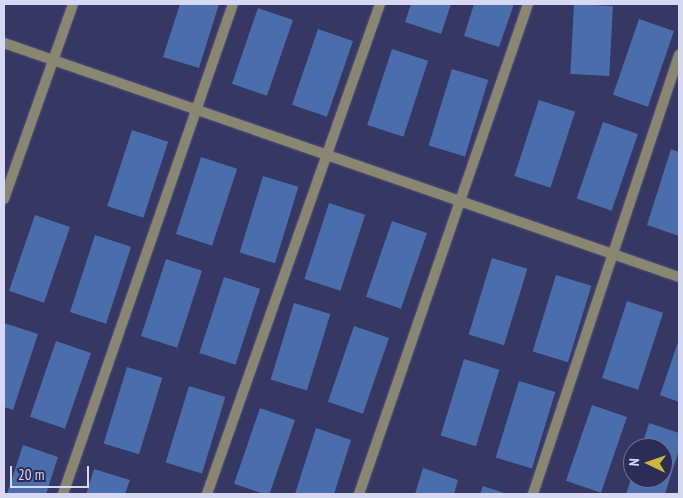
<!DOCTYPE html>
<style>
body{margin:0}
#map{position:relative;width:683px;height:498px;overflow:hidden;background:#363762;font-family:"PT Sans Narrow",sans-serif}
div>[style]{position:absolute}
.building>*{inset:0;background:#4a6dac;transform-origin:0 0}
.roads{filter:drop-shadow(0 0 1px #53547c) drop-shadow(0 0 1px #53547c)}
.street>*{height:10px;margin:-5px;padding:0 5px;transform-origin:5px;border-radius:5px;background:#898770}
span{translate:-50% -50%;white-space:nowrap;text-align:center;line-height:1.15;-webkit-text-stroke:5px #2c2c56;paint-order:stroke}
.frame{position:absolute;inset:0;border:5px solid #d7d9f4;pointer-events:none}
.north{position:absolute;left:623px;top:438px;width:50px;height:50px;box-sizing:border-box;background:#2c2c56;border:1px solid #707195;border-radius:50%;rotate:273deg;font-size:14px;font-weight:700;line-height:20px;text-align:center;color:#d7d9f4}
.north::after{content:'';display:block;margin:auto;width:18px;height:22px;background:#cbba39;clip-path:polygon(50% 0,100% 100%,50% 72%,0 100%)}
.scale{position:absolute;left:10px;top:466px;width:79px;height:22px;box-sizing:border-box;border:2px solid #d7d9f4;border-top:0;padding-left:6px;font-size:15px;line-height:18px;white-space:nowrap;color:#d7d9f4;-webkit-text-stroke:4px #2c2c56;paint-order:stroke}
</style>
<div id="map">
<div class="building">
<div style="clip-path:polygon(180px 4px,219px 4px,199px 68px,163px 57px)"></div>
<div style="clip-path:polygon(411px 4px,451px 4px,441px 34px,405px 22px)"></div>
<div style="clip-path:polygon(474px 4px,514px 4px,499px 47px,464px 36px)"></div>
<div style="left:574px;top:4px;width:39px;height:70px;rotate:3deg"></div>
<div style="left:258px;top:8px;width:37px;height:80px;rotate:19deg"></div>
<div style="left:639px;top:19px;width:37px;height:80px;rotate:19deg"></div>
<div style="left:318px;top:29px;width:37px;height:80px;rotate:19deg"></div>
<div style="left:392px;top:49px;width:38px;height:80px;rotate:18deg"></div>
<div style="left:452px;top:69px;width:38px;height:80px;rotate:17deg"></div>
<div style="left:539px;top:100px;width:38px;height:80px;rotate:18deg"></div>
<div style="left:603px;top:122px;width:37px;height:81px;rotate:19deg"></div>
<div style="left:132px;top:130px;width:38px;height:80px;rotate:18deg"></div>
<div style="clip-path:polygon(671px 149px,679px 152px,679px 236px,647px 225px)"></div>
<div style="left:201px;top:157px;width:38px;height:81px;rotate:18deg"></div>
<div style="left:263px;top:176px;width:37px;height:80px;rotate:17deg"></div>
<div style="left:329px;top:203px;width:38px;height:80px;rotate:18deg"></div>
<div style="left:35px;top:215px;width:37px;height:80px;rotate:19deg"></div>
<div style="left:392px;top:221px;width:37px;height:80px;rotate:19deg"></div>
<div style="left:95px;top:235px;width:38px;height:81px;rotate:18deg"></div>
<div style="left:492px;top:258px;width:37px;height:80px;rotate:17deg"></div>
<div style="left:166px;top:259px;width:38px;height:81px;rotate:18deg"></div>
<div style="left:556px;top:275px;width:37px;height:80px;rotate:17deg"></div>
<div style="left:224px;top:277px;width:38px;height:80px;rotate:18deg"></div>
<div style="left:627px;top:301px;width:38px;height:81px;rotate:18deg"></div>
<div style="left:294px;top:303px;width:38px;height:80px;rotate:17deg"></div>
<div style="clip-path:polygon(4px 323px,38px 334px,13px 410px,4px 407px)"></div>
<div style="left:354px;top:326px;width:37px;height:80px;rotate:19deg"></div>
<div style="clip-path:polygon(679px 339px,679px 402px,660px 395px)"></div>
<div style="left:56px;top:341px;width:37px;height:80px;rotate:19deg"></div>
<div style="left:464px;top:359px;width:37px;height:80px;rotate:17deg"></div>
<div style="left:127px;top:367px;width:37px;height:80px;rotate:17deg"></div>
<div style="left:519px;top:381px;width:38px;height:80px;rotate:17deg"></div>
<div style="left:189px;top:386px;width:38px;height:80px;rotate:17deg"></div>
<div style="left:592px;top:405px;width:37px;height:80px;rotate:19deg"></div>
<div style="left:260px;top:408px;width:37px;height:80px;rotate:19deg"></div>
<div style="clip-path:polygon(649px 423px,679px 433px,679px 450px,665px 494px,626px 494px,633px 473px,633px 478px,663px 478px,663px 448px,641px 448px)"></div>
<div style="clip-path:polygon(316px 428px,351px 440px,334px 494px,295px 494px)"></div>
<div style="clip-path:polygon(23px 445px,58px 457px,46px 494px,7px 494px)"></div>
<div style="clip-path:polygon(423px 468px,458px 480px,454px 494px,415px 494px)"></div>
<div style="clip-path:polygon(94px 469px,130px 480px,125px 494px,86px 494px)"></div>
<div style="clip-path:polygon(483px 486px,507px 494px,480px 494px)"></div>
</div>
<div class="roads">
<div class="street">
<div style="left:4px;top:43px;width:714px;rotate:19.12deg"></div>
<div style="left:4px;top:199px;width:207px;rotate:-70.5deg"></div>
<div style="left:63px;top:494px;width:519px;rotate:-70.87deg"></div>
<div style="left:207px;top:494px;width:520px;rotate:-70.55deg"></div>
<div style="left:359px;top:494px;width:518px;rotate:-70.97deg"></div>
<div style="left:533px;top:494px;width:463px;rotate:-71.6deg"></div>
</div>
</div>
<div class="frame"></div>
<div class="north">N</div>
<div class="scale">20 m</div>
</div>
